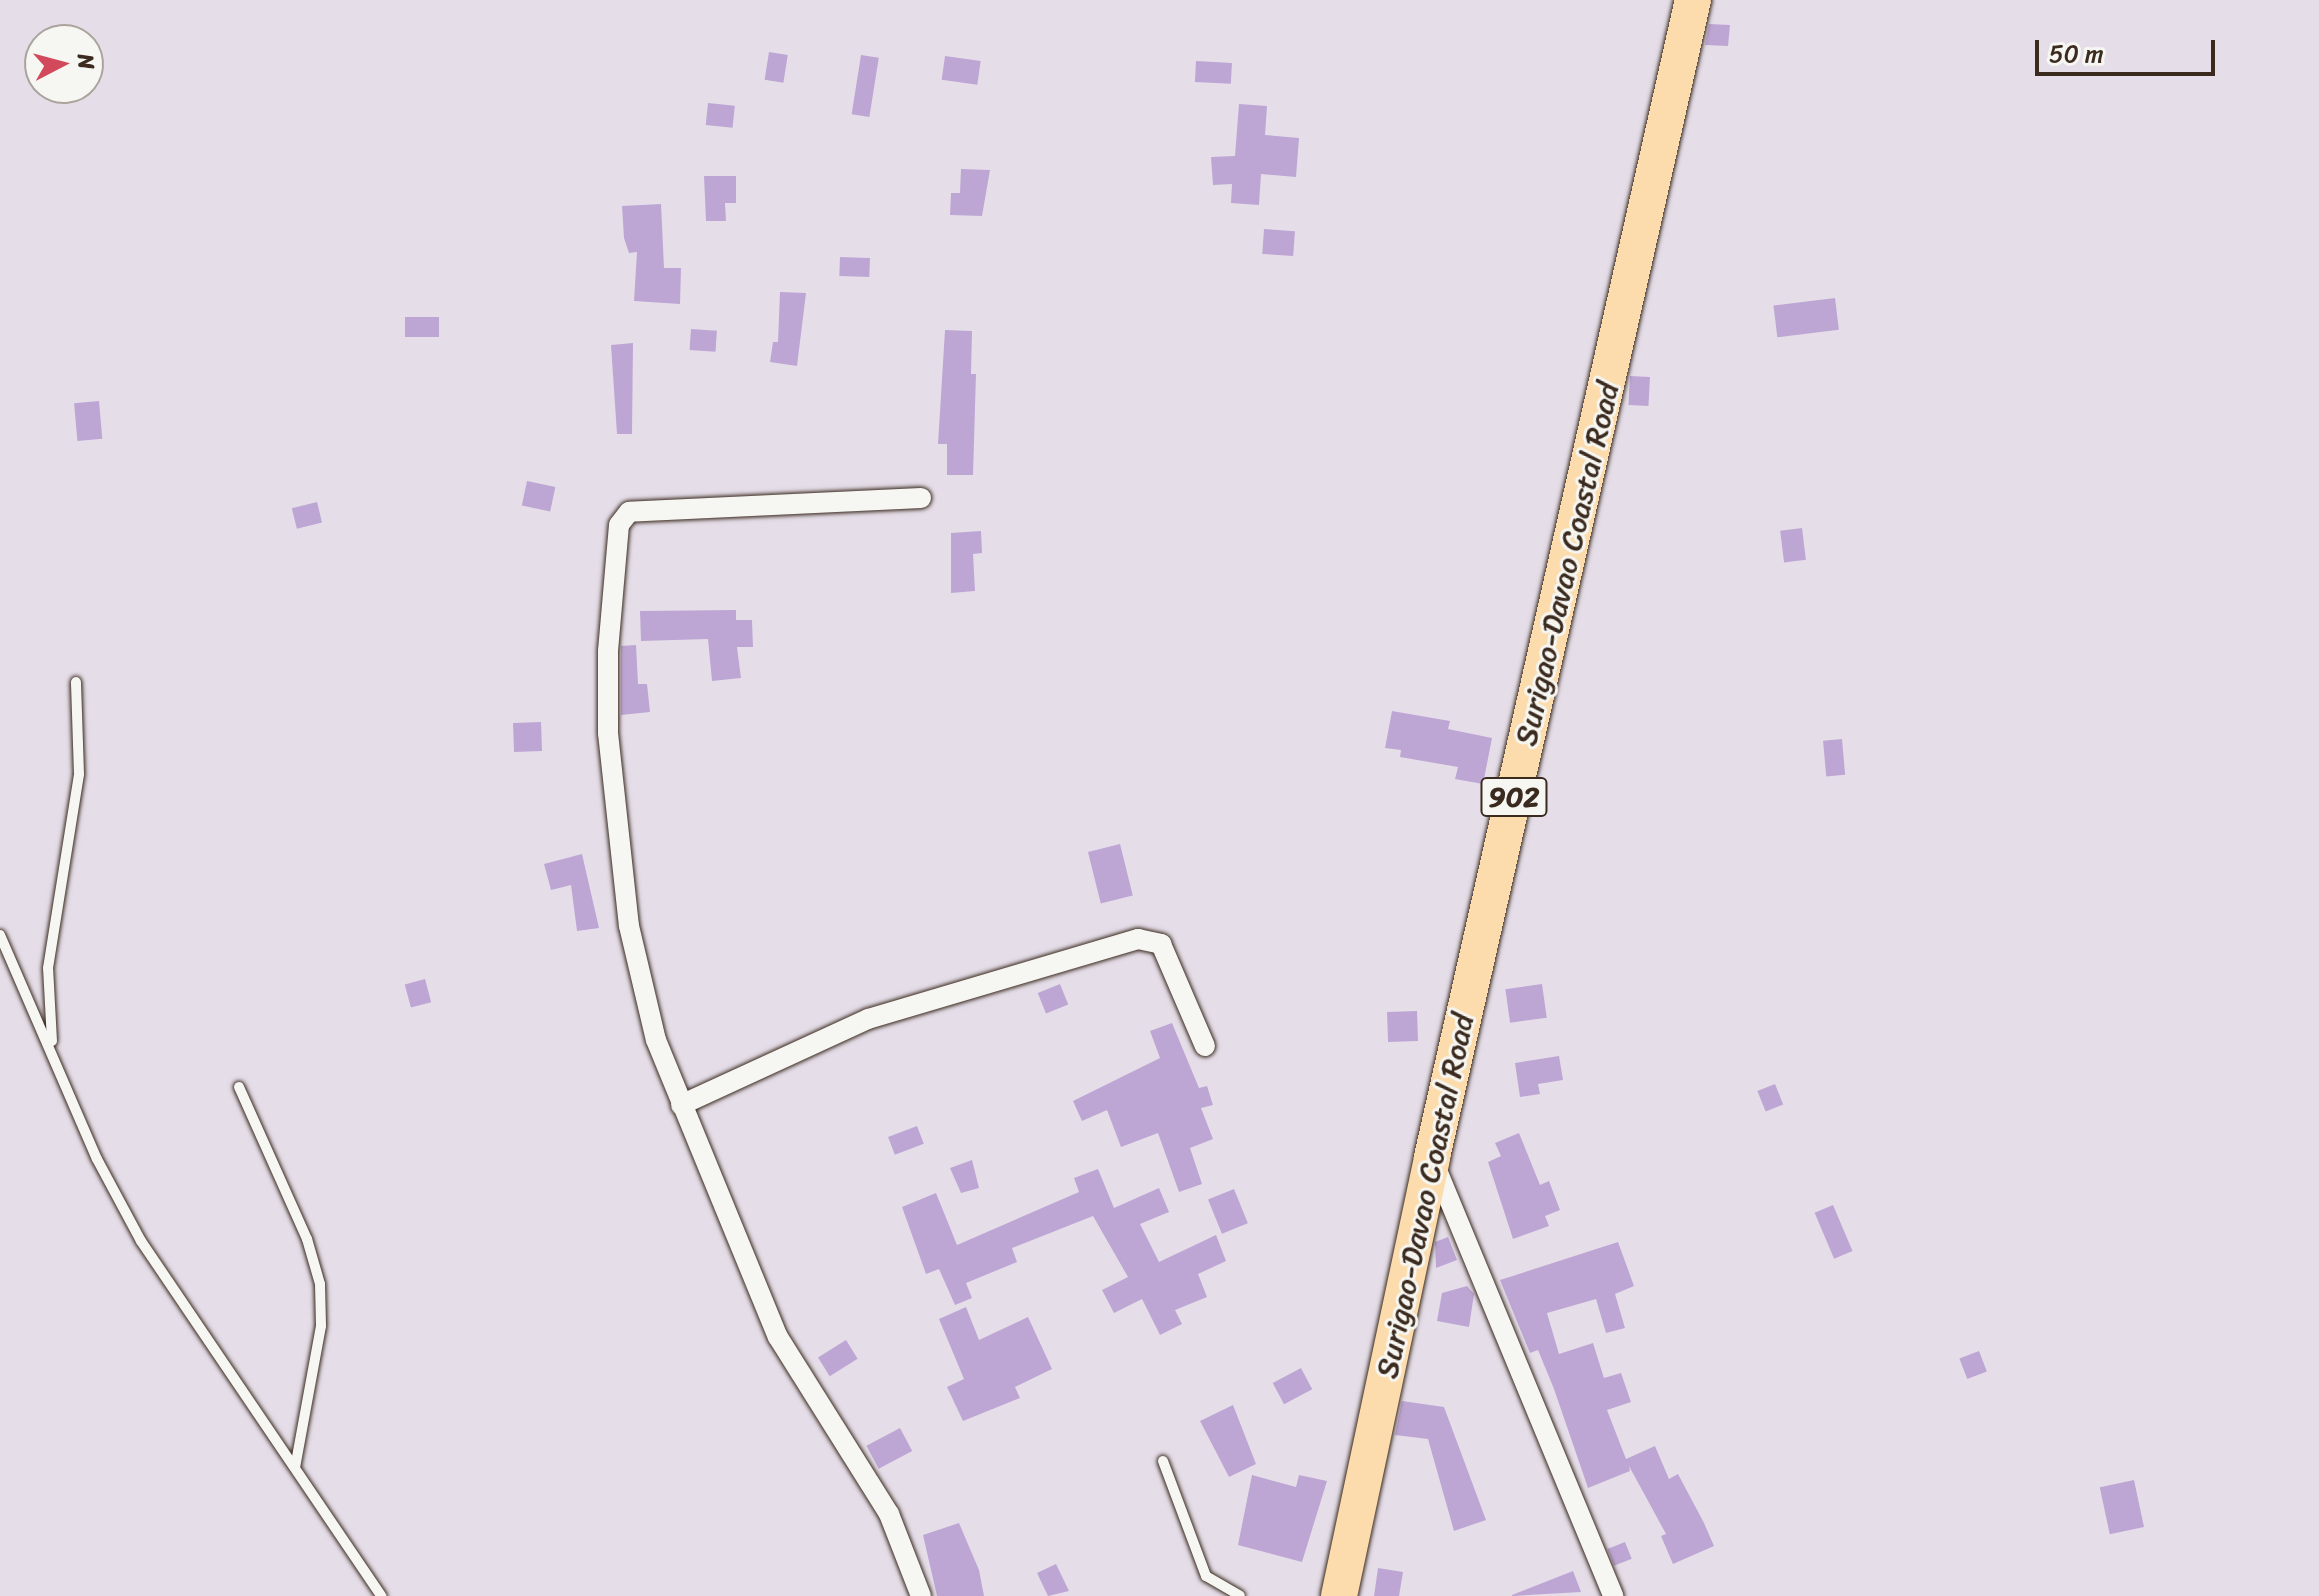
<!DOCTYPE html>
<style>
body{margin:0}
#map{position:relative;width:2319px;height:1596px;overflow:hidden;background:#e5dee9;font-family:Sriracha,sans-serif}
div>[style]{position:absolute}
.building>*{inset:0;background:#bea6d4;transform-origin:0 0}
.roads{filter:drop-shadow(0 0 2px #3b2a1e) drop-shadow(0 0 2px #3b2a1e)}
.lane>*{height:10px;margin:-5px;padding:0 5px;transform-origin:5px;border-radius:5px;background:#f6f6f2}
.street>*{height:20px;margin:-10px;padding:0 10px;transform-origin:10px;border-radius:10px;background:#f6f6f2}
.highway>*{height:36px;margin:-18px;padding:0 18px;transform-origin:18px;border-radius:18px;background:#fcdcac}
span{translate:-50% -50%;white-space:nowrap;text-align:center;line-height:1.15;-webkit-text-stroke:6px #f6f6f2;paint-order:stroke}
.shield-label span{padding:2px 6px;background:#f6f6f2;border:2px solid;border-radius:6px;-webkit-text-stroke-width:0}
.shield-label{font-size:28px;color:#3b2a1e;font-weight:700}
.street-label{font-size:30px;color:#3b2a1e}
.north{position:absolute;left:24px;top:24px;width:80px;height:80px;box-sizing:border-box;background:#f6f6f2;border:2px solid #aba49d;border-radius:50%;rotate:84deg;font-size:22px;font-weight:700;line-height:32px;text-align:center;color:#3b2a1e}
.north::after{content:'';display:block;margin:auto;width:28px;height:36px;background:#d1495b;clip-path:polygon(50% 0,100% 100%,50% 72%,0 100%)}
.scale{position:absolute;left:2035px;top:40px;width:180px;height:36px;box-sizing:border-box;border:4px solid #3b2a1e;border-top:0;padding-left:10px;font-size:24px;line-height:28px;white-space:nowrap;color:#3b2a1e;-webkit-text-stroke:6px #f6f6f2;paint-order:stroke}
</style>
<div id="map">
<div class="building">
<div style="clip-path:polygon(1709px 24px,1730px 25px,1728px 46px,1705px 45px)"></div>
<div style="left:769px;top:52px;width:19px;height:28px;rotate:9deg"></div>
<div style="left:861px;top:55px;width:18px;height:60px;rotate:9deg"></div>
<div style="left:945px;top:56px;width:36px;height:24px;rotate:8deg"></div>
<div style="left:1196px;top:61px;width:36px;height:21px;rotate:3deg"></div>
<div style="left:708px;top:103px;width:27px;height:22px;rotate:6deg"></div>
<div style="clip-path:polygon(1239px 104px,1267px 106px,1265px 135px,1299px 138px,1296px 177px,1261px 174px,1259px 205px,1231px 203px,1232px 184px,1213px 185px,1211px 157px,1235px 156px)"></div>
<div style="clip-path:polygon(961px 169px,990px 170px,982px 216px,950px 215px,951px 193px,960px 193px)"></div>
<div style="clip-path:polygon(704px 176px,736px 176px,736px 203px,725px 203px,726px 221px,706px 221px)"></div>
<div style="clip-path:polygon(661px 204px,664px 268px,681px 268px,680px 304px,634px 301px,637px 252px,629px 253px,624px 238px,622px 206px)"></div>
<div style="left:1264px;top:229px;width:31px;height:25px;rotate:4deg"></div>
<div style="left:840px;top:257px;width:30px;height:19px;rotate:2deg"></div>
<div style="clip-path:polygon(780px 292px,806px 293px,797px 366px,770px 362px,773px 342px,778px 342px)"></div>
<div style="left:1835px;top:298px;width:32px;height:62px;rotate:83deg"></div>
<div style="left:439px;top:317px;width:20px;height:34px;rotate:90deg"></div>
<div style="left:691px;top:329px;width:26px;height:21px;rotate:4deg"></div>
<div style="clip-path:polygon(945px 330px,972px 331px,971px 374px,976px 374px,973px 475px,947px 475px,947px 444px,938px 444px)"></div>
<div style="clip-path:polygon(633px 343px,632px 434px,617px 434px,611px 345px)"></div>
<div style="left:1630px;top:376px;width:20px;height:29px;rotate:3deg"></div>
<div style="left:99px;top:401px;width:38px;height:25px;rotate:85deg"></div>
<div style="left:527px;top:481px;width:29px;height:25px;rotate:12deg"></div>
<div style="left:317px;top:502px;width:21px;height:26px;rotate:76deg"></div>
<div style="left:1802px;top:528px;width:32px;height:22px;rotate:83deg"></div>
<div style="clip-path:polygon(981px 531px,982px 553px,973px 554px,975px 591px,951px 593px,951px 533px)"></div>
<div style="clip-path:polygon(736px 610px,736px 620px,752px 620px,753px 647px,737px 647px,741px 678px,712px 681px,708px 639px,641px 641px,640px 611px)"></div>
<div style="clip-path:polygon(636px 645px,638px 684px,647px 684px,650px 712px,621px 715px,621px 646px)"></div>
<div style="clip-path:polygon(1392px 711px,1450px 721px,1448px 729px,1492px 738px,1483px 784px,1455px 779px,1458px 767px,1400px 757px,1401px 750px,1385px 748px)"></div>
<div style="left:541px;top:722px;width:29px;height:28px;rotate:88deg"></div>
<div style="left:1842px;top:739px;width:36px;height:19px;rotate:85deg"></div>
<div style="left:1120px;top:844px;width:53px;height:33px;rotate:76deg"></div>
<div style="clip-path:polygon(582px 854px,599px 928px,577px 931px,571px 885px,551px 890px,544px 864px)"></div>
<div style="left:425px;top:979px;width:24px;height:21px;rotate:75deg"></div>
<div style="left:1060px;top:984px;width:22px;height:24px;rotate:68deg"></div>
<div style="left:1542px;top:984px;width:34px;height:37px;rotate:82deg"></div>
<div style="left:1417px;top:1011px;width:30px;height:30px;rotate:88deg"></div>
<div style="clip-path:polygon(1172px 1023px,1199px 1088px,1207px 1086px,1213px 1105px,1201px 1108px,1213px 1139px,1190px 1148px,1202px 1184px,1179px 1192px,1158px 1133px,1121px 1147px,1107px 1110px,1082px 1121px,1073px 1101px,1160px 1058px,1150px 1031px)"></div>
<div style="clip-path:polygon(1559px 1056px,1563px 1080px,1538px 1084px,1540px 1094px,1520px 1097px,1515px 1063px)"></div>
<div style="left:1775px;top:1084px;width:22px;height:19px;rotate:68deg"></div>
<div style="left:917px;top:1126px;width:19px;height:31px;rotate:69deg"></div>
<div style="clip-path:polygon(1519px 1133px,1540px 1185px,1549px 1181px,1560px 1210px,1545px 1216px,1549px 1226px,1513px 1239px,1488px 1162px,1501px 1156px,1495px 1143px)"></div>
<div style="clip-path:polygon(972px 1160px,979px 1188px,961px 1193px,950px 1168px)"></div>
<div style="clip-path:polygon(1098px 1169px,1114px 1208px,1159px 1188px,1169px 1212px,1140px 1224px,1159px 1262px,1216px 1235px,1226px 1261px,1198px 1274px,1207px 1297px,1175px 1310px,1182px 1324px,1160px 1335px,1142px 1299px,1114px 1313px,1102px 1290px,1128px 1277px,1093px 1216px,1012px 1248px,1017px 1262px,966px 1283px,972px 1298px,955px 1305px,939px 1269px,926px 1274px,902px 1207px,936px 1193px,957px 1245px,1079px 1192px,1074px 1178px)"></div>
<div style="left:1234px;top:1189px;width:37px;height:28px;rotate:68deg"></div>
<div style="left:1833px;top:1205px;width:50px;height:20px;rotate:67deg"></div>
<div style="clip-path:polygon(1448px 1237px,1457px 1260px,1436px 1268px,1435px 1242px)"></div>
<div style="clip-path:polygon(1618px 1242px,1634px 1286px,1615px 1294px,1625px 1328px,1606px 1333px,1596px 1299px,1547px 1313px,1559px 1354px,1593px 1343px,1604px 1378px,1621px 1373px,1631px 1402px,1607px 1410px,1626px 1459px,1655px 1446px,1669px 1479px,1678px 1474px,1704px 1523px,1714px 1546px,1673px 1564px,1661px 1536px,1666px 1534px,1629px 1466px,1630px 1471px,1588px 1488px,1554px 1389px,1538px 1350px,1530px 1353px,1500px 1280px)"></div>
<div style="clip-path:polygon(1467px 1286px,1474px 1294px,1469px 1327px,1437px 1321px,1442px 1293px)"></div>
<div style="clip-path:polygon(966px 1307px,979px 1340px,1028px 1317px,1052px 1369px,1015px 1387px,1020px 1398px,963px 1421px,947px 1387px,964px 1379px,939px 1319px)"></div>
<div style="left:846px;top:1340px;width:22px;height:33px;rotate:58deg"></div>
<div style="left:1979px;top:1351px;width:22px;height:21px;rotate:69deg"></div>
<div style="left:1301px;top:1368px;width:24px;height:32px;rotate:62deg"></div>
<div style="clip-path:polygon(1402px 1401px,1444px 1407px,1486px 1520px,1454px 1531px,1428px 1439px,1395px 1435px)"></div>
<div style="clip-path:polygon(1233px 1405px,1256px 1464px,1229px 1477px,1200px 1421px)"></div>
<div style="left:900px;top:1428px;width:26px;height:38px;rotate:62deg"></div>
<div style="clip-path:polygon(1252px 1475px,1296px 1487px,1299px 1475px,1327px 1481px,1302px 1562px,1238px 1545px)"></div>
<div style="left:2134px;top:1480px;width:48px;height:35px;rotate:78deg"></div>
<div style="clip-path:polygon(959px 1523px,979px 1570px,984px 1596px,937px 1596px,923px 1535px)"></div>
<div style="left:1625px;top:1542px;width:18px;height:19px;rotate:68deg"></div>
<div style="clip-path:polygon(1056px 1564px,1069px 1591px,1048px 1596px,1037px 1573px)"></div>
<div style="clip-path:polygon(1378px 1568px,1403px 1572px,1399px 1596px,1374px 1596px)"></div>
<div style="clip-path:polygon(1573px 1571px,1581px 1592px,1512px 1596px,1512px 1595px)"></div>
</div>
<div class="roads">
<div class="lane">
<div style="left:0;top:935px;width:244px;rotate:66.6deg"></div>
<div style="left:97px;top:1159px;width:93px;rotate:61.8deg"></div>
<div style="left:141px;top:1241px;width:429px;rotate:55.9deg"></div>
<div style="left:52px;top:1041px;width:73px;rotate:-93.1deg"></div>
<div style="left:48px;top:968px;width:196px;rotate:-80.9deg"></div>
<div style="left:79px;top:774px;width:92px;rotate:-91.9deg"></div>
<div style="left:239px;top:1087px;width:167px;rotate:65.9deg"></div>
<div style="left:307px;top:1239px;width:47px;rotate:73.9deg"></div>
<div style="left:320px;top:1284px;width:42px;rotate:88.6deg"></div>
<div style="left:321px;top:1326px;width:144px;rotate:100.4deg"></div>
<div style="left:1163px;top:1461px;width:123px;rotate:69.5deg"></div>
<div style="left:1206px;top:1576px;width:39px;rotate:30deg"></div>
</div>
<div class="street">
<div style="left:921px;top:498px;width:292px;rotate:177.3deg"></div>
<div style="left:629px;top:512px;width:16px;rotate:128deg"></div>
<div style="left:619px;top:525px;width:126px;rotate:95deg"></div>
<div style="left:608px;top:651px;width:82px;rotate:90deg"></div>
<div style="left:608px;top:733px;width:194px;rotate:83.8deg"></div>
<div style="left:629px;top:926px;width:117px;rotate:76.7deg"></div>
<div style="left:656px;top:1040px;width:321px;rotate:67.7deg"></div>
<div style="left:778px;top:1337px;width:209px;rotate:57.9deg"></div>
<div style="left:889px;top:1514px;width:88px;rotate:68.7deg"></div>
<div style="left:681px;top:1105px;width:206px;rotate:-24.7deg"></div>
<div style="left:868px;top:1019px;width:282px;rotate:-16.5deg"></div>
<div style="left:1138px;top:939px;width:24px;rotate:12deg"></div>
<div style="left:1161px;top:944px;width:111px;rotate:66.7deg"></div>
<div style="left:1434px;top:1163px;width:469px;rotate:67.5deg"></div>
</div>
<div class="highway">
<div style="left:1339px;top:1596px;width:449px;rotate:-78deg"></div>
<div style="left:1432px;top:1157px;width:1186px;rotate:-77.29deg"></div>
</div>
</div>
<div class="shield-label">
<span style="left:1514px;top:797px">902</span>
</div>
<div class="street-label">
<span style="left:1567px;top:564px;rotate:-77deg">Surigao-Davao Coastal Road</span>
<span style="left:1425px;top:1196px;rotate:-78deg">Surigao-Davao Coastal Road</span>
</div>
<div class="north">N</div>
<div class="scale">50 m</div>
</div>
